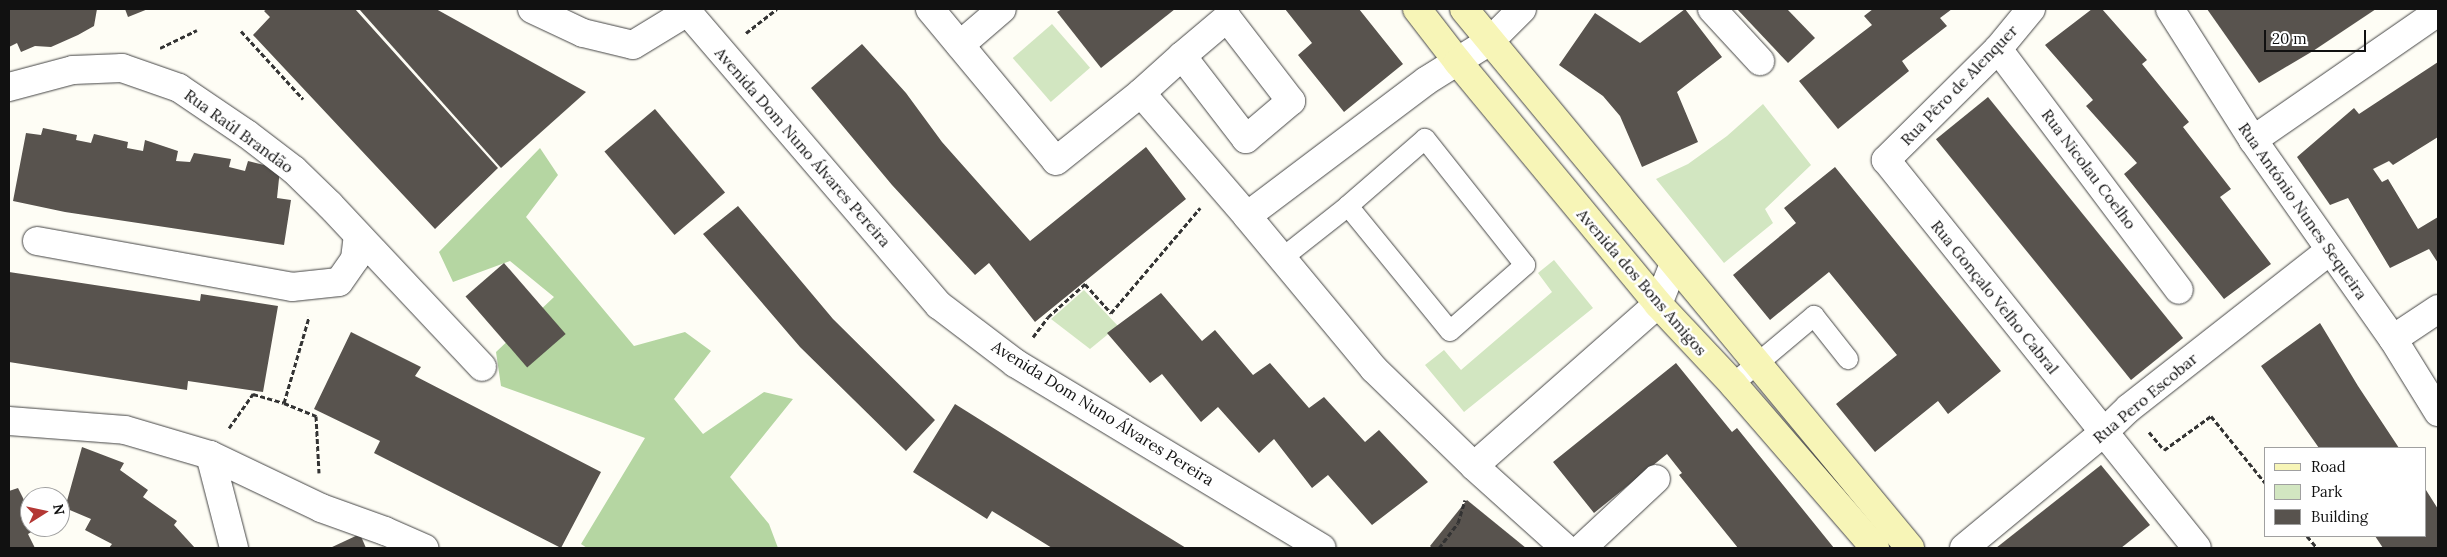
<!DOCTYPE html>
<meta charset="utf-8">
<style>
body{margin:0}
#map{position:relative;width:2447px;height:557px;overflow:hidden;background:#fefdf5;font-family:Lora,serif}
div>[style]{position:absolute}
.green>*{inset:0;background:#d2e6c1;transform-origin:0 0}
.forest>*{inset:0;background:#b5d6a2}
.building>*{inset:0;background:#58534e;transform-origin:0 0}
.path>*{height:3px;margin-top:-1.5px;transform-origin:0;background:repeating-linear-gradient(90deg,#333 0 5px,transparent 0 7.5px)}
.roads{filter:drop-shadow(0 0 1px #444) drop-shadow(0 0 1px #444)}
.service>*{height:20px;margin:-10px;padding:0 10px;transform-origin:10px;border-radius:10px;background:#fff}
.minor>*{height:28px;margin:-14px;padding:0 14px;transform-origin:14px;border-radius:14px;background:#fff}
.secondary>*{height:28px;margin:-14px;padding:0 14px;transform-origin:14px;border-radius:14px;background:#f7f5b7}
span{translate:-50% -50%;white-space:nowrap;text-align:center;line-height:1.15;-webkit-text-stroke:5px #fff;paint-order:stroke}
.street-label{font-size:16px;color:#111}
.frame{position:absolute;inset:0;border:10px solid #111;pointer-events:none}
.legend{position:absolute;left:2264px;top:447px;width:162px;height:90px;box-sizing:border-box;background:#fff;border:1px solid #a0a0a0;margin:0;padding:6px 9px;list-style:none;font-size:15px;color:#111}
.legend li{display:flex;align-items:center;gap:10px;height:25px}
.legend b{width:25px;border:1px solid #a0a0a0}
.north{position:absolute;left:20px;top:487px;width:50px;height:50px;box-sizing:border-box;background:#fff;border:1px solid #a0a0a0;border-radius:50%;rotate:80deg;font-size:14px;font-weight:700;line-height:20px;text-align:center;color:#111}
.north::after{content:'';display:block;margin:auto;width:18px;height:22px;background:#b43835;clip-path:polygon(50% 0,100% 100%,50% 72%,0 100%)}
.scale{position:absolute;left:2264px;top:30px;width:102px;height:22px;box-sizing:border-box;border:2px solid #111;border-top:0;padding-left:6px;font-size:15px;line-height:18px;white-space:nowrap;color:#111;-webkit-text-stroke:4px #fff;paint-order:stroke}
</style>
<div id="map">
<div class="green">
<div style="left:1052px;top:24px;width:58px;height:52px;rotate:49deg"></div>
<div style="clip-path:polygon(1763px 104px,1811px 165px,1765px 209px,1773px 223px,1724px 263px,1656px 179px,1688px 164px,1727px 136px)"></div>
<div style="clip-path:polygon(1554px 260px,1593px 308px,1464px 412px,1425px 365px,1444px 350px,1461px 370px,1552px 292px,1538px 273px)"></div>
<div style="clip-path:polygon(1084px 290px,1118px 326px,1090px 349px,1051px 319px)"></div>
</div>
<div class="forest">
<div style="clip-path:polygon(540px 148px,558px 175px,526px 217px,634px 346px,685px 332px,711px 351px,674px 399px,703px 434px,764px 392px,793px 399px,730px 477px,769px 524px,778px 548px,587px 548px,581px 544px,645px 438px,501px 386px,496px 352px,554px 297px,510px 261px,453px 282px,439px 252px)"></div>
</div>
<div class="building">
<div style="clip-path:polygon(9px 9px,97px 9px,94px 26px,78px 35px,51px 47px,35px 46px,21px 52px,17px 43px,9px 47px)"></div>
<div style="clip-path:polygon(125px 9px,148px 9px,128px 17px)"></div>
<div style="clip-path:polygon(267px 9px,355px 9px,498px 168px,435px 229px,253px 35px,270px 17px,264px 11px)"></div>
<div style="clip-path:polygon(359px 9px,436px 9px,586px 92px,501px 168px)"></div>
<div style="clip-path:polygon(1062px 9px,1175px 9px,1101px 68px,1057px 12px)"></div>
<div style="clip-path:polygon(1285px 9px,1359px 9px,1403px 64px,1344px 112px,1298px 55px,1312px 43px)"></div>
<div style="clip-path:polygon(1685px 9px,1722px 57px,1677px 92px,1698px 142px,1642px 167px,1620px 116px,1603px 96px,1559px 65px,1595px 13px,1640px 43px)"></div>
<div style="clip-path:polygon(1737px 9px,1787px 9px,1815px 38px,1788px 63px)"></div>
<div style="clip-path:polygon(1873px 9px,1952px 9px,1940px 18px,1947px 26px,1902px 61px,1909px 71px,1838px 129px,1799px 81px,1872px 25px,1864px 16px)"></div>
<div style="clip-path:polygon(2092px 9px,2102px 9px,2147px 60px,2142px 64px,2189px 122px,2183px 127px,2231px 189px,2220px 197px,2271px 264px,2224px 299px,2124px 174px,2137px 163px,2086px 106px,2093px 100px,2045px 45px)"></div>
<div style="clip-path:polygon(2207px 9px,2376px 9px,2313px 51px,2259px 83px)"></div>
<div style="clip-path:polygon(862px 44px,906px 93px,942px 142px,1030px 241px,1146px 147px,1186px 199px,1035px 322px,989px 263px,975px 275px,892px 185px,811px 88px)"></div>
<div style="clip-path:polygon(2438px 62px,2438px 137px,2393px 165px,2389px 161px,2373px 169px,2382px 182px,2388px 179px,2418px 229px,2438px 217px,2438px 263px,2429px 249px,2390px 268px,2348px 198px,2330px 205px,2297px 157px,2354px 108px,2359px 114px)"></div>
<div style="left:1988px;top:97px;width:310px;height:67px;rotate:51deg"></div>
<div style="left:655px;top:109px;width:109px;height:66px;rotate:50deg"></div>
<div style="clip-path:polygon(43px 128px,77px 135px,76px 140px,91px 143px,94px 134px,128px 142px,127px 148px,143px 151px,145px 140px,178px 151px,176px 161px,190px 162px,194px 153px,231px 159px,229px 167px,245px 171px,248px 161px,280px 169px,277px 198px,291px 200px,284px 245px,65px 212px,13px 201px,26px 133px,41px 135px)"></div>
<div style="clip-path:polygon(1835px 167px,2001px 371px,1948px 414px,1938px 401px,1875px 452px,1836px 404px,1897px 355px,1829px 272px,1770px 320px,1733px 275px,1796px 223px,1784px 208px)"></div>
<div style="clip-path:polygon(738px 206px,833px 319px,935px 420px,906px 451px,800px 347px,703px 234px)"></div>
<div style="left:504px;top:263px;width:94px;height:51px;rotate:49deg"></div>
<div style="clip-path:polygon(9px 272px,200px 301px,201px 294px,278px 306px,263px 392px,188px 381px,187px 390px,9px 362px)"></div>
<div style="clip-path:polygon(1161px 293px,1202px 341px,1215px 330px,1253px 375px,1270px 363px,1309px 408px,1324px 397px,1365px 442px,1379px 430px,1428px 482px,1372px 525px,1328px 475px,1312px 488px,1274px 439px,1259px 453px,1218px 407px,1201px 422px,1162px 374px,1150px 383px,1107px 333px)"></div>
<div style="clip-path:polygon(2320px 323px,2358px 386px,2399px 448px,2319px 448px,2261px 366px)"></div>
<div style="clip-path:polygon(351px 332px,421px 367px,415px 376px,601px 472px,561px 548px,374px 453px,380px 441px,314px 409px)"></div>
<div style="clip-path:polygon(1676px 363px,1732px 432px,1737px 428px,1834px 548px,1738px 548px,1679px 475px,1682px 473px,1667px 454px,1594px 513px,1553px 462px)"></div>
<div style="clip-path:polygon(955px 404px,1131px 514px,1186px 548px,1052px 548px,992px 511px,987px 519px,913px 472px)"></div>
<div style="clip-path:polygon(82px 447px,124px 463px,120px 470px,148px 490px,143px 497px,177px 521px,174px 525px,195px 548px,109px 548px,112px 544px,85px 530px,91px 519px,65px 508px)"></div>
<div style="clip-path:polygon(2101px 465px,2150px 525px,2121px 548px,1996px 548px)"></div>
<div style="clip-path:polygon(18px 488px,30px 512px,30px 527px,38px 528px,28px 534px,35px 548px,9px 548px,9px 491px)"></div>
<div style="clip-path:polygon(2426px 490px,2438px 509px,2438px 548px,2383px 548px,2375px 536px,2426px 536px)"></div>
<div style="clip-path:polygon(1467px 500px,1526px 548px,1432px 548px,1430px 546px)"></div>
<div style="clip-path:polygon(360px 534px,366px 548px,330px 548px)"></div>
</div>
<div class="path">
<div style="left:241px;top:31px;width:92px;rotate:47.6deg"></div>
<div style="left:746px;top:33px;width:39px;rotate:-38deg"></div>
<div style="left:160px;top:48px;width:41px;rotate:-25.9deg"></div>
<div style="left:1033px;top:337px;width:25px;rotate:-53deg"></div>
<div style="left:1048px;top:317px;width:50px;rotate:-41.7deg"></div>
<div style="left:1085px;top:284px;width:39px;rotate:48deg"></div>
<div style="left:1111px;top:313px;width:138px;rotate:-49.7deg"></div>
<div style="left:284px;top:403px;width:90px;rotate:-73.8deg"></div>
<div style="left:229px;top:428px;width:42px;rotate:-54.8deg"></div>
<div style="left:253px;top:394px;width:32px;rotate:16deg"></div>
<div style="left:284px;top:403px;width:35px;rotate:22deg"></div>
<div style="left:316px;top:416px;width:57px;rotate:87deg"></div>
<div style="left:2149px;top:432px;width:23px;rotate:50deg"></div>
<div style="left:2164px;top:450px;width:58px;rotate:-35.9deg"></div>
<div style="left:2211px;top:416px;width:87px;rotate:51deg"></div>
<div style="left:2307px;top:536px;width:16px;rotate:50deg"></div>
<div style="left:1439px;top:548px;width:31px;rotate:-53deg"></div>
<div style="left:1458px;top:523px;width:24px;rotate:-73deg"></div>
</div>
<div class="roads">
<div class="service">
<div style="left:1281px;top:259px;width:85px;rotate:-38.3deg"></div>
<div style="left:1348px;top:206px;width:161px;rotate:50.8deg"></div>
<div style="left:1450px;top:331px;width:100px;rotate:-41.3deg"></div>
<div style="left:1525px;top:265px;width:161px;rotate:-128.4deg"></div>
<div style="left:1425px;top:139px;width:102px;rotate:139deg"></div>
<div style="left:1733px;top:384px;width:106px;rotate:-40deg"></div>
<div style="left:1814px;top:316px;width:55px;rotate:51.7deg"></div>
</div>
<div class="minor">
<div style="left:532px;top:9px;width:56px;rotate:25.2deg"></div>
<div style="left:583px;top:33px;width:51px;rotate:13.5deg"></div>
<div style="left:633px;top:45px;width:63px;rotate:-31.4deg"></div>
<div style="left:685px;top:9px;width:390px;rotate:49.4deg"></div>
<div style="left:939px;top:305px;width:96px;rotate:37.3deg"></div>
<div style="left:1015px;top:363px;width:358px;rotate:31.1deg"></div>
<div style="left:930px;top:9px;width:197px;rotate:50.3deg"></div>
<div style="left:1056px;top:161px;width:109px;rotate:-38.7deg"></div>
<div style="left:1141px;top:93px;width:162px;rotate:49.2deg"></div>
<div style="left:1522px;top:9px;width:45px;rotate:135deg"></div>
<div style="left:1490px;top:41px;width:75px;rotate:148deg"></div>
<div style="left:1426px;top:81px;width:224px;rotate:143deg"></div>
<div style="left:1247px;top:216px;width:199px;rotate:50.3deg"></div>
<div style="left:1374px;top:369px;width:139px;rotate:44.1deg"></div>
<div style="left:1474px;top:466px;width:245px;rotate:-41.4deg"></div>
<div style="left:1658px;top:304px;width:43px;rotate:-68.2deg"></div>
<div style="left:1712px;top:9px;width:71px;rotate:47.3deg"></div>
<div style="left:2031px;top:9px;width:52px;rotate:129.5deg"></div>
<div style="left:1998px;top:49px;width:158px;rotate:135.3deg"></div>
<div style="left:1886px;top:160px;width:497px;rotate:51.3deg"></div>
<div style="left:2170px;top:9px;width:155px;rotate:57.6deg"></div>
<div style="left:2253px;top:140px;width:243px;rotate:54.9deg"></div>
<div style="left:2393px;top:339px;width:86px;rotate:58.3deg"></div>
<div style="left:960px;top:45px;width:55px;rotate:-40.6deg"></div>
<div style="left:1998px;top:49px;width:301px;rotate:53.1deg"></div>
<div style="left:9px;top:87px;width:66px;rotate:-14.9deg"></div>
<div style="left:73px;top:70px;width:49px;rotate:-2.3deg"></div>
<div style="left:122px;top:68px;width:60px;rotate:19.3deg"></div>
<div style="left:179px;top:88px;width:82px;rotate:34.1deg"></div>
<div style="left:247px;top:134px;width:59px;rotate:37.5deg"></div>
<div style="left:294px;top:170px;width:50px;rotate:44.2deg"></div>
<div style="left:330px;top:205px;width:222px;rotate:46.8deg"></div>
<div style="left:1141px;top:93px;width:55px;rotate:-42.1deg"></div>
<div style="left:1182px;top:56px;width:59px;rotate:-40.2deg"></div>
<div style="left:1227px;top:18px;width:105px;rotate:52.4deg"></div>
<div style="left:1291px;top:101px;width:59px;rotate:139.8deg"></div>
<div style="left:1246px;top:139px;width:105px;rotate:-127.6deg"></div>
<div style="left:2253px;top:140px;width:225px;rotate:-34.7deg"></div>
<div style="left:37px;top:241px;width:259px;rotate:10.2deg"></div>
<div style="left:292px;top:287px;width:47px;rotate:-6.1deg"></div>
<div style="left:339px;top:282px;width:28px;rotate:-55deg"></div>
<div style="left:355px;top:259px;width:23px;rotate:-83deg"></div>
<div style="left:2393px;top:339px;width:54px;rotate:-33.7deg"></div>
<div style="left:9px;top:421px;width:116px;rotate:4.4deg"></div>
<div style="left:125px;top:430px;width:89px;rotate:16.4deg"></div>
<div style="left:210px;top:455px;width:123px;rotate:25.5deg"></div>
<div style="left:321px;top:508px;width:68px;rotate:19.8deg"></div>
<div style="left:385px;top:531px;width:43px;rotate:23.6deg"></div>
<div style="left:210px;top:455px;width:96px;rotate:75.5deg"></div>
<div style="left:1474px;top:466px;width:122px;rotate:42deg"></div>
<div style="left:1582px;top:548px;width:101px;rotate:-43deg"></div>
<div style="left:1964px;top:548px;width:180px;rotate:-39.6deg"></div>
<div style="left:2103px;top:433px;width:36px;rotate:-44deg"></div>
<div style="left:2129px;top:408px;width:254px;rotate:-38.1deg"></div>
</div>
<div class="secondary">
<div style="left:1417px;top:9px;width:67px;rotate:52.3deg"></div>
<div style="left:1458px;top:62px;width:314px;rotate:50.4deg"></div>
<div style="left:1658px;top:304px;width:110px;rotate:46.8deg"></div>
<div style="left:1733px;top:384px;width:217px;rotate:49.1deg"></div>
<div style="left:1464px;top:9px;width:700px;rotate:50.39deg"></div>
</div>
</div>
<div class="street-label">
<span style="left:1959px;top:85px;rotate:-46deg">Rua Pêro de Alenquer</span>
<span style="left:239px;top:131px;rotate:36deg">Rua Raúl Brandão</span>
<span style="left:803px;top:147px;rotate:49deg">Avenida Dom Nuno Álvares Pereira</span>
<span style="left:2089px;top:169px;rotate:53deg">Rua Nicolau Coelho</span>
<span style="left:2303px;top:211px;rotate:55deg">Rua António Nunes Sequeira</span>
<span style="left:1642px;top:282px;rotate:49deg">Avenida dos Bons Amigos</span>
<span style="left:1995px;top:297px;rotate:51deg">Rua Gonçalo Velho Cabral</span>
<span style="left:2145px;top:398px;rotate:-40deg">Rua Pero Escobar</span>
<span style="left:1103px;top:413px;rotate:32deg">Avenida Dom Nuno Álvares Pereira</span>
</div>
<div class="frame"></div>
<ul class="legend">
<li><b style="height:6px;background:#f7f5b7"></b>Road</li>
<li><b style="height:14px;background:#d2e6c1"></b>Park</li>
<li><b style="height:14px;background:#58534e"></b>Building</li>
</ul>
<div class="north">N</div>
<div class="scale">20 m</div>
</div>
